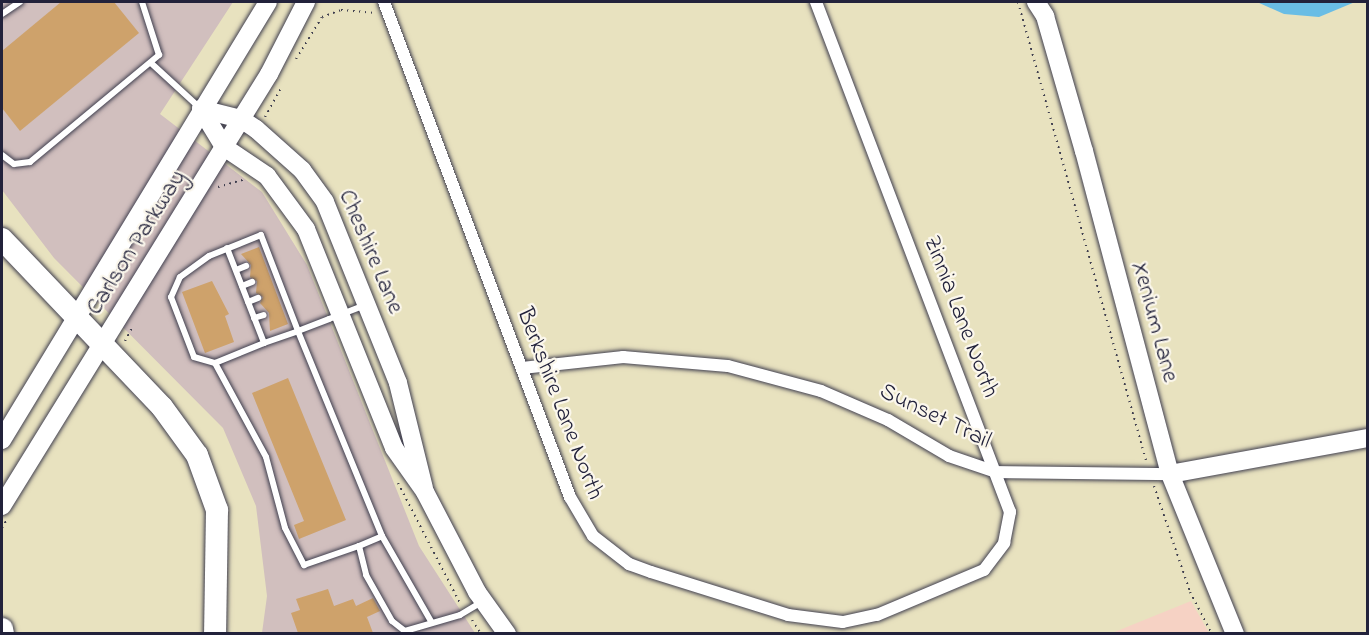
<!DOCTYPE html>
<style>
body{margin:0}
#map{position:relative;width:1369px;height:635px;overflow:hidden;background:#e8e2bf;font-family:"Indie Flower",sans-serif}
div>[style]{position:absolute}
.built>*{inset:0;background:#f6d2c4}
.industrial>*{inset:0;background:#d1bfbe}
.water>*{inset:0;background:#69bde5}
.building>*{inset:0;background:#cea26b}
.path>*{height:2px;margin-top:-1px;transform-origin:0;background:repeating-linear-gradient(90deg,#403f4f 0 1.5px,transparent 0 6px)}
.roads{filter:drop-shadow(0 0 2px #403f4f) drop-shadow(0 0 2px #403f4f)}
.lane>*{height:6px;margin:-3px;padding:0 3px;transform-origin:3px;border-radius:3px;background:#fff}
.street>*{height:12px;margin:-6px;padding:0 6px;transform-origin:6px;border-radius:6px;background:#fff}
.secondary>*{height:18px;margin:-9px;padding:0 9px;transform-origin:9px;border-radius:9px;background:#fff}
.highway>*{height:22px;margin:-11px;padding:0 11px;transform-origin:11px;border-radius:11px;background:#fff}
span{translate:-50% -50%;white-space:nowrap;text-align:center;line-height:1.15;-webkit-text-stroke:4.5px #fbf7ec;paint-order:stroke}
.street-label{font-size:24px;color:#22223b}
.frame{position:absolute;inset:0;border:3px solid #22223b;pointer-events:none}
</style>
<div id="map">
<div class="built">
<div style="clip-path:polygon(1191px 601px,1209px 633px,1112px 633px)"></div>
</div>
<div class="industrial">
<div style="clip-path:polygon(2px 2px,233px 2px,160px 114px,262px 192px,307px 265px,419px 546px,475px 633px,262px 633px,267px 596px,256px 506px,223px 428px,54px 258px,2px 190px)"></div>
</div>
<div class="water">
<div style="clip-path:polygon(1257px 2px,1355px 2px,1319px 17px,1284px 14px)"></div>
</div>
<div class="building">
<div style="clip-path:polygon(61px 2px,114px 2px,139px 33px,20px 131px,2px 108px,2px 51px)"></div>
<div style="clip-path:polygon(259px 247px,288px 324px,270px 331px,269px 313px,260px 303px,263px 297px,256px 293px,257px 281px,250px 277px,251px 265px,241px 254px)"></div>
<div style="clip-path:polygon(212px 281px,229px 314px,225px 316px,234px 342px,205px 353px,182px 292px)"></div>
<div style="clip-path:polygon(288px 378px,346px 520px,299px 539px,294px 525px,304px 521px,252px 393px)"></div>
<div style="clip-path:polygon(328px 589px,334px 606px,353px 599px,356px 606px,373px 598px,380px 611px,367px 617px,373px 633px,298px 633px,291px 613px,300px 610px,296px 599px)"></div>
</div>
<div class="path">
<div style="left:1018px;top:2px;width:476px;rotate:74.4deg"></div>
<div style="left:296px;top:59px;width:49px;rotate:-58.2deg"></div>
<div style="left:322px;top:17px;width:20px;rotate:-20deg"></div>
<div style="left:341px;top:10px;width:32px;rotate:5deg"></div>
<div style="left:265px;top:117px;width:35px;rotate:-61deg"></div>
<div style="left:218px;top:187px;width:26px;rotate:-16deg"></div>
<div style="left:125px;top:341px;width:15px;rotate:-62deg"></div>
<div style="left:398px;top:483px;width:135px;rotate:62.7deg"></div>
<div style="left:1154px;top:486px;width:112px;rotate:71.2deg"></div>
<div style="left:1190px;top:592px;width:47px;rotate:62.4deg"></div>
<div style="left:2px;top:528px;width:8px;rotate:-60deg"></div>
<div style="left:472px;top:620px;width:17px;rotate:57deg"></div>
</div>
<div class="roads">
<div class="lane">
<div style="left:2px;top:14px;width:22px;rotate:-34deg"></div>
<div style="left:151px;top:63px;width:65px;rotate:42.5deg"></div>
<div style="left:2px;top:155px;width:15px;rotate:37deg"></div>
<div style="left:14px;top:164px;width:16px;rotate:-7deg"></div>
<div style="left:30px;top:162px;width:168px;rotate:-39.7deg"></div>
<div style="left:159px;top:55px;width:56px;rotate:-107.8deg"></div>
<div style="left:227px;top:248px;width:102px;rotate:68.7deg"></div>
<div style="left:236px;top:270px;width:11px;rotate:-22deg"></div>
<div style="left:242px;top:286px;width:11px;rotate:-22deg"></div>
<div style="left:248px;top:302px;width:11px;rotate:-22deg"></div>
<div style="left:254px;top:318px;width:10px;rotate:-17deg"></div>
<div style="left:215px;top:363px;width:107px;rotate:61.5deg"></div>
<div style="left:266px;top:457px;width:73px;rotate:75deg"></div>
<div style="left:285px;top:528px;width:42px;rotate:62.8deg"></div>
<div style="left:304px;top:565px;width:58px;rotate:-19.1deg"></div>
<div style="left:359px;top:546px;width:25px;rotate:-23deg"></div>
<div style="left:382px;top:536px;width:222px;rotate:-112.3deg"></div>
<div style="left:298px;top:331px;width:103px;rotate:-111.1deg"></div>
<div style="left:261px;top:235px;width:56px;rotate:158deg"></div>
<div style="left:209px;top:256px;width:36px;rotate:144deg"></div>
<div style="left:180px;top:277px;width:22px;rotate:114deg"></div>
<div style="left:171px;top:297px;width:64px;rotate:69deg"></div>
<div style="left:194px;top:357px;width:22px;rotate:16deg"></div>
<div style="left:215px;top:363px;width:53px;rotate:-22.2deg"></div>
<div style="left:264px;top:343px;width:36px;rotate:-19deg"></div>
<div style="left:298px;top:331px;width:33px;rotate:-21deg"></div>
<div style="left:329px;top:319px;width:40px;rotate:-21deg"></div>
<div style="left:382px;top:536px;width:100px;rotate:60.1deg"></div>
<div style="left:359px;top:546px;width:30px;rotate:76deg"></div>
<div style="left:366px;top:575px;width:53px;rotate:60.5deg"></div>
<div style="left:392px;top:621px;width:16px;rotate:38deg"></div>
<div style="left:405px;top:631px;width:57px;rotate:-16.2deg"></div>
<div style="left:460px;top:615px;width:27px;rotate:-31deg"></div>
</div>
<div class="street">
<div style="left:384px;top:2px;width:529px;rotate:69.41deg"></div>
<div style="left:570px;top:497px;width:45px;rotate:59.5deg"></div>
<div style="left:593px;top:536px;width:46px;rotate:37.9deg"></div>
<div style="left:629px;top:564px;width:23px;rotate:20deg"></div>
<div style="left:651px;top:572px;width:144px;rotate:17.4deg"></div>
<div style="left:788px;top:615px;width:55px;rotate:7.3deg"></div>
<div style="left:843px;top:622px;width:35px;rotate:-12deg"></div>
<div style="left:877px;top:615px;width:116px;rotate:-22.8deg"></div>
<div style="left:984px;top:570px;width:34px;rotate:-53deg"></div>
<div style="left:1004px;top:543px;width:32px;rotate:-79deg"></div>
<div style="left:1010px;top:512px;width:546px;rotate:-110.83deg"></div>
<div style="left:522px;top:368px;width:102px;rotate:-6.2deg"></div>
<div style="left:623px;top:357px;width:105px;rotate:4.9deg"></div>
<div style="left:728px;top:366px;width:96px;rotate:15deg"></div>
<div style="left:821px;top:391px;width:73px;rotate:23.4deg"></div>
<div style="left:888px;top:420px;width:71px;rotate:30.5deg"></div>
<div style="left:949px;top:456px;width:50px;rotate:18.8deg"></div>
<div style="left:996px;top:472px;width:174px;rotate:0.7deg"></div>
</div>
<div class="secondary">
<div style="left:1036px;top:2px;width:17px;rotate:57deg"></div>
<div style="left:1045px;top:16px;width:141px;rotate:73.9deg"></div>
<div style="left:1084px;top:151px;width:334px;rotate:75.1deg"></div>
<div style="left:1170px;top:474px;width:173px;rotate:67.9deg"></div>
<div style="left:201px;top:109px;width:44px;rotate:58.8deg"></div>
<div style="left:224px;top:147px;width:52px;rotate:34deg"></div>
<div style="left:267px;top:176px;width:66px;rotate:53.7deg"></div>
<div style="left:306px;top:229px;width:236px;rotate:68.1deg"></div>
<div style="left:394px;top:448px;width:54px;rotate:54.8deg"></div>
<div style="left:425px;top:492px;width:113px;rotate:62.5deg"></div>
<div style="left:477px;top:592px;width:52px;rotate:54.5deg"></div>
<div style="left:201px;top:109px;width:41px;rotate:14deg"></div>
<div style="left:241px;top:119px;width:18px;rotate:34deg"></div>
<div style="left:256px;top:129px;width:62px;rotate:41.7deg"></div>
<div style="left:302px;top:170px;width:39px;rotate:54deg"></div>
<div style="left:325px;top:202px;width:195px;rotate:68deg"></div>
<div style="left:398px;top:383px;width:108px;rotate:76.1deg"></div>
<div style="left:2px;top:440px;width:512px;rotate:-58.73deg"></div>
<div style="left:1170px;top:474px;width:201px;rotate:-10.3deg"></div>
<div style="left:2px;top:506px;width:508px;rotate:-58.28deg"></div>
<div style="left:269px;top:74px;width:81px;rotate:-62.8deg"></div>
</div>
<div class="highway">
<div style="left:2px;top:239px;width:232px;rotate:46.4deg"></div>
<div style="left:162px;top:407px;width:59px;rotate:53.9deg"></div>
<div style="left:197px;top:455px;width:59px;rotate:70deg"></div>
<div style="left:217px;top:510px;width:124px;rotate:90.9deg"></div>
<div style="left:2px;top:629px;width:5px;rotate:79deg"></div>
</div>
</div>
<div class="street-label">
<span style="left:137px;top:243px;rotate:-58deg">Carlson Parkway</span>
<span style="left:370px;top:252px;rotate:67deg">Cheshire Lane</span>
<span style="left:960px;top:317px;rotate:69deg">Zinnia Lane North</span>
<span style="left:1154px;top:322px;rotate:75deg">Xenium Lane</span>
<span style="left:559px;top:404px;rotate:69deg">Berkshire Lane North</span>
<span style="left:935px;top:417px;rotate:26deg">Sunset Trail</span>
</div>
<div class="frame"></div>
</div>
